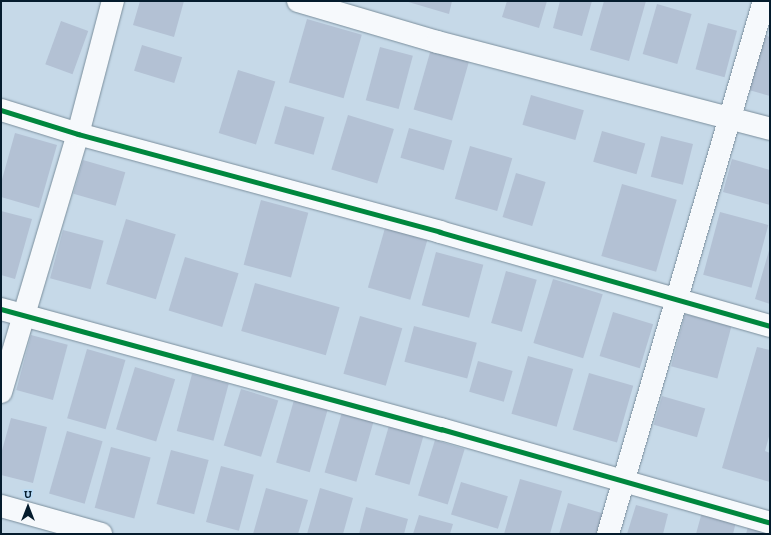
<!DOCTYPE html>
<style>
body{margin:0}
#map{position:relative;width:771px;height:535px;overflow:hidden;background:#c6d9e8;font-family:"Zilla Slab",serif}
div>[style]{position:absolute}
.building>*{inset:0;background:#b3c1d4;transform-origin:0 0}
.roads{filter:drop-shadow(0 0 1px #7a8e9c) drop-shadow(0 0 1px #7a8e9c)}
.minor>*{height:22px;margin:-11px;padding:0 11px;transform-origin:11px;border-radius:11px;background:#f6f9fc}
.cycleway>*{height:5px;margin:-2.5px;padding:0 2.5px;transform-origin:2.5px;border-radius:2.5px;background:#00873e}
span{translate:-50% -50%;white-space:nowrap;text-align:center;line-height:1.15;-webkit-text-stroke:3px #b8daf6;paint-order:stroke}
.frame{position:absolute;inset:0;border:2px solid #051c2d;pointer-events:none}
.north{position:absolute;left:8px;top:487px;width:40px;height:40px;-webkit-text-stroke:3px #b8daf6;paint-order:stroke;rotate:0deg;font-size:11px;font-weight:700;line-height:16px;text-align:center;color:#051c2d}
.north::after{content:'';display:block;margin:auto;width:14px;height:18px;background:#051c2d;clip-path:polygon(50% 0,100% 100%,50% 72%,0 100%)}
</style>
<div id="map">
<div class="building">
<div style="clip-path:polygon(140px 1px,184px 1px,174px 37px,133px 25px)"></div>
<div style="clip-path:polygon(405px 1px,452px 1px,449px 14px)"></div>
<div style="clip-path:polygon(507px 1px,547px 1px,539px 28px,502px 17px)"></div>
<div style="clip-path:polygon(560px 1px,592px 1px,582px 36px,553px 28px)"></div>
<div style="clip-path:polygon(604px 1px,646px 1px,629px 61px,590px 50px)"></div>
<div style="left:657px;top:4px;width:36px;height:52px;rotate:16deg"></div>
<div style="left:307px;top:19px;width:57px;height:66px;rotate:16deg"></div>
<div style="left:61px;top:21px;width:29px;height:46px;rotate:20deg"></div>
<div style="left:708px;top:23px;width:30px;height:48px;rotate:15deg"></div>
<div style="clip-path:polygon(764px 35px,770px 37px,770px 96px,749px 90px)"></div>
<div style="left:142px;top:45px;width:42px;height:27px;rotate:17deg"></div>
<div style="left:380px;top:47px;width:34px;height:55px;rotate:15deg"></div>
<div style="left:431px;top:49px;width:40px;height:63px;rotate:16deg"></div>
<div style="left:238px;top:70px;width:39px;height:66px;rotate:17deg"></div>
<div style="left:531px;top:95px;width:55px;height:31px;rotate:16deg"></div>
<div style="left:285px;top:106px;width:41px;height:39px;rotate:16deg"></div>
<div style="left:348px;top:115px;width:48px;height:57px;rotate:17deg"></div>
<div style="left:409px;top:128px;width:45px;height:31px;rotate:16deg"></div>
<div style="left:602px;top:131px;width:45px;height:32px;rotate:16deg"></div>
<div style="clip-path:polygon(15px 133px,57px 145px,39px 208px,1px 197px,1px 183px)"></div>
<div style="left:661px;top:136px;width:33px;height:42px;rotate:14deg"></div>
<div style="left:470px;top:146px;width:44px;height:55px;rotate:16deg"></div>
<div style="clip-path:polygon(732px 159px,770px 170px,770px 205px,723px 192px)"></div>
<div style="left:83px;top:160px;width:44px;height:35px;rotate:16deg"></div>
<div style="left:516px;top:173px;width:31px;height:46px;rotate:17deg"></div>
<div style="left:622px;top:184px;width:57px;height:75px;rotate:16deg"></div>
<div style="left:261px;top:200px;width:49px;height:67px;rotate:15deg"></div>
<div style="clip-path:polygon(1px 211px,32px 219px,15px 279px,1px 275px)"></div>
<div style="left:720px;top:212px;width:50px;height:65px;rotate:15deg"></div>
<div style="left:126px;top:219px;width:52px;height:68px;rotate:17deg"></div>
<div style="left:385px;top:228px;width:44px;height:62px;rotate:16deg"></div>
<div style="left:63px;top:230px;width:42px;height:50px;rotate:15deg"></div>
<div style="clip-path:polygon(770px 247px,770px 304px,755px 299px)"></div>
<div style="left:436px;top:252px;width:49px;height:55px;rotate:15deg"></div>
<div style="left:185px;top:257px;width:56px;height:56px;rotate:17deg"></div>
<div style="left:506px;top:271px;width:32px;height:54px;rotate:16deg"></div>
<div style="left:553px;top:279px;width:52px;height:67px;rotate:17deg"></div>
<div style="left:255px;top:283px;width:88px;height:50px;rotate:16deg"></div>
<div style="left:613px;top:312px;width:42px;height:46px;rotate:17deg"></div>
<div style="left:685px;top:314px;width:48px;height:54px;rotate:15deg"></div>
<div style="left:360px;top:316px;width:44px;height:60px;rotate:16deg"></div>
<div style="left:414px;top:326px;width:65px;height:37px;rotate:15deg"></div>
<div style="left:31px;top:335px;width:38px;height:57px;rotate:15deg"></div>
<div style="clip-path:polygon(757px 347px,770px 350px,770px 433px,765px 451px,770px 453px,770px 482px,722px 468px)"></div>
<div style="left:87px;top:349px;width:40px;height:72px;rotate:16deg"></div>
<div style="left:528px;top:356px;width:47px;height:60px;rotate:16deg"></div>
<div style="left:478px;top:361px;width:36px;height:32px;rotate:16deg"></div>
<div style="left:135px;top:367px;width:42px;height:65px;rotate:17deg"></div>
<div style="left:589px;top:373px;width:46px;height:59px;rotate:16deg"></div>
<div style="left:192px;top:374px;width:38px;height:59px;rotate:15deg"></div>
<div style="left:241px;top:389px;width:39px;height:59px;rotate:17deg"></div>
<div style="left:662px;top:396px;width:45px;height:30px;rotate:16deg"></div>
<div style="left:294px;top:400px;width:35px;height:65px;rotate:16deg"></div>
<div style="left:342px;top:412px;width:33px;height:63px;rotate:16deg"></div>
<div style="clip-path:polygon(11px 418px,47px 427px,33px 483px,1px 475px,1px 454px)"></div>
<div style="left:390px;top:422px;width:36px;height:55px;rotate:16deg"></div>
<div style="left:67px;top:431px;width:37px;height:65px;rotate:16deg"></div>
<div style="left:435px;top:440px;width:31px;height:58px;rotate:17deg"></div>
<div style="left:111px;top:447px;width:41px;height:63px;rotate:15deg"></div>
<div style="left:171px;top:450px;width:39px;height:56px;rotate:15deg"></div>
<div style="left:221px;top:466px;width:34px;height:58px;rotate:15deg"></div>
<div style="clip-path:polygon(520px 479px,562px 491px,550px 534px,504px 534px)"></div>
<div style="left:461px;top:482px;width:49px;height:34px;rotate:17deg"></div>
<div style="clip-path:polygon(266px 488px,308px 500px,298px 534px,253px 534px)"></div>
<div style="clip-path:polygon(320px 488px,353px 498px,343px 534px,307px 534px)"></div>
<div style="clip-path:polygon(568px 503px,605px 514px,599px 534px,559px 534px)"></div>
<div style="clip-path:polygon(636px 505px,668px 514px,663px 534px,627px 534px)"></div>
<div style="clip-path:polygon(366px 507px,408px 519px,404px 534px,359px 534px)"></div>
<div style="clip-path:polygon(702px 512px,736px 522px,733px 534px,696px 534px)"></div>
<div style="clip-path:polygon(419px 515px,453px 524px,450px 534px,413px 534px)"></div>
<div style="clip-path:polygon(749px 523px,770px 528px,770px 534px,746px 534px)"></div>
</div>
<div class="roads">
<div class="minor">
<div style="left:298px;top:1px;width:145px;rotate:16.4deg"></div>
<div style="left:437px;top:42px;width:344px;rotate:14.6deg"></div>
<div style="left:1px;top:110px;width:81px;rotate:17.3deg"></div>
<div style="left:78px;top:134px;width:375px;rotate:15.1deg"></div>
<div style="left:440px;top:232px;width:343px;rotate:15.9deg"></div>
<div style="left:1px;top:309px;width:456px;rotate:15.3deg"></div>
<div style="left:441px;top:429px;width:342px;rotate:15.9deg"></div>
<div style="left:1px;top:392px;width:269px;rotate:-73.4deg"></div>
<div style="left:78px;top:134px;width:138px;rotate:-75.3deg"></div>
<div style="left:1px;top:506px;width:104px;rotate:15.6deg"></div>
<div style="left:608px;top:534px;width:555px;rotate:-73.69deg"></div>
</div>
</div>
<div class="cycleway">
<div style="left:1px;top:110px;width:81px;rotate:17.3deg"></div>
<div style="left:78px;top:134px;width:375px;rotate:15.1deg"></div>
<div style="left:440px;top:232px;width:343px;rotate:15.9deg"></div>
<div style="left:1px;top:309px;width:456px;rotate:15.3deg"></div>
<div style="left:441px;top:429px;width:342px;rotate:15.9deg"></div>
</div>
<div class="frame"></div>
<div class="north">U</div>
</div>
